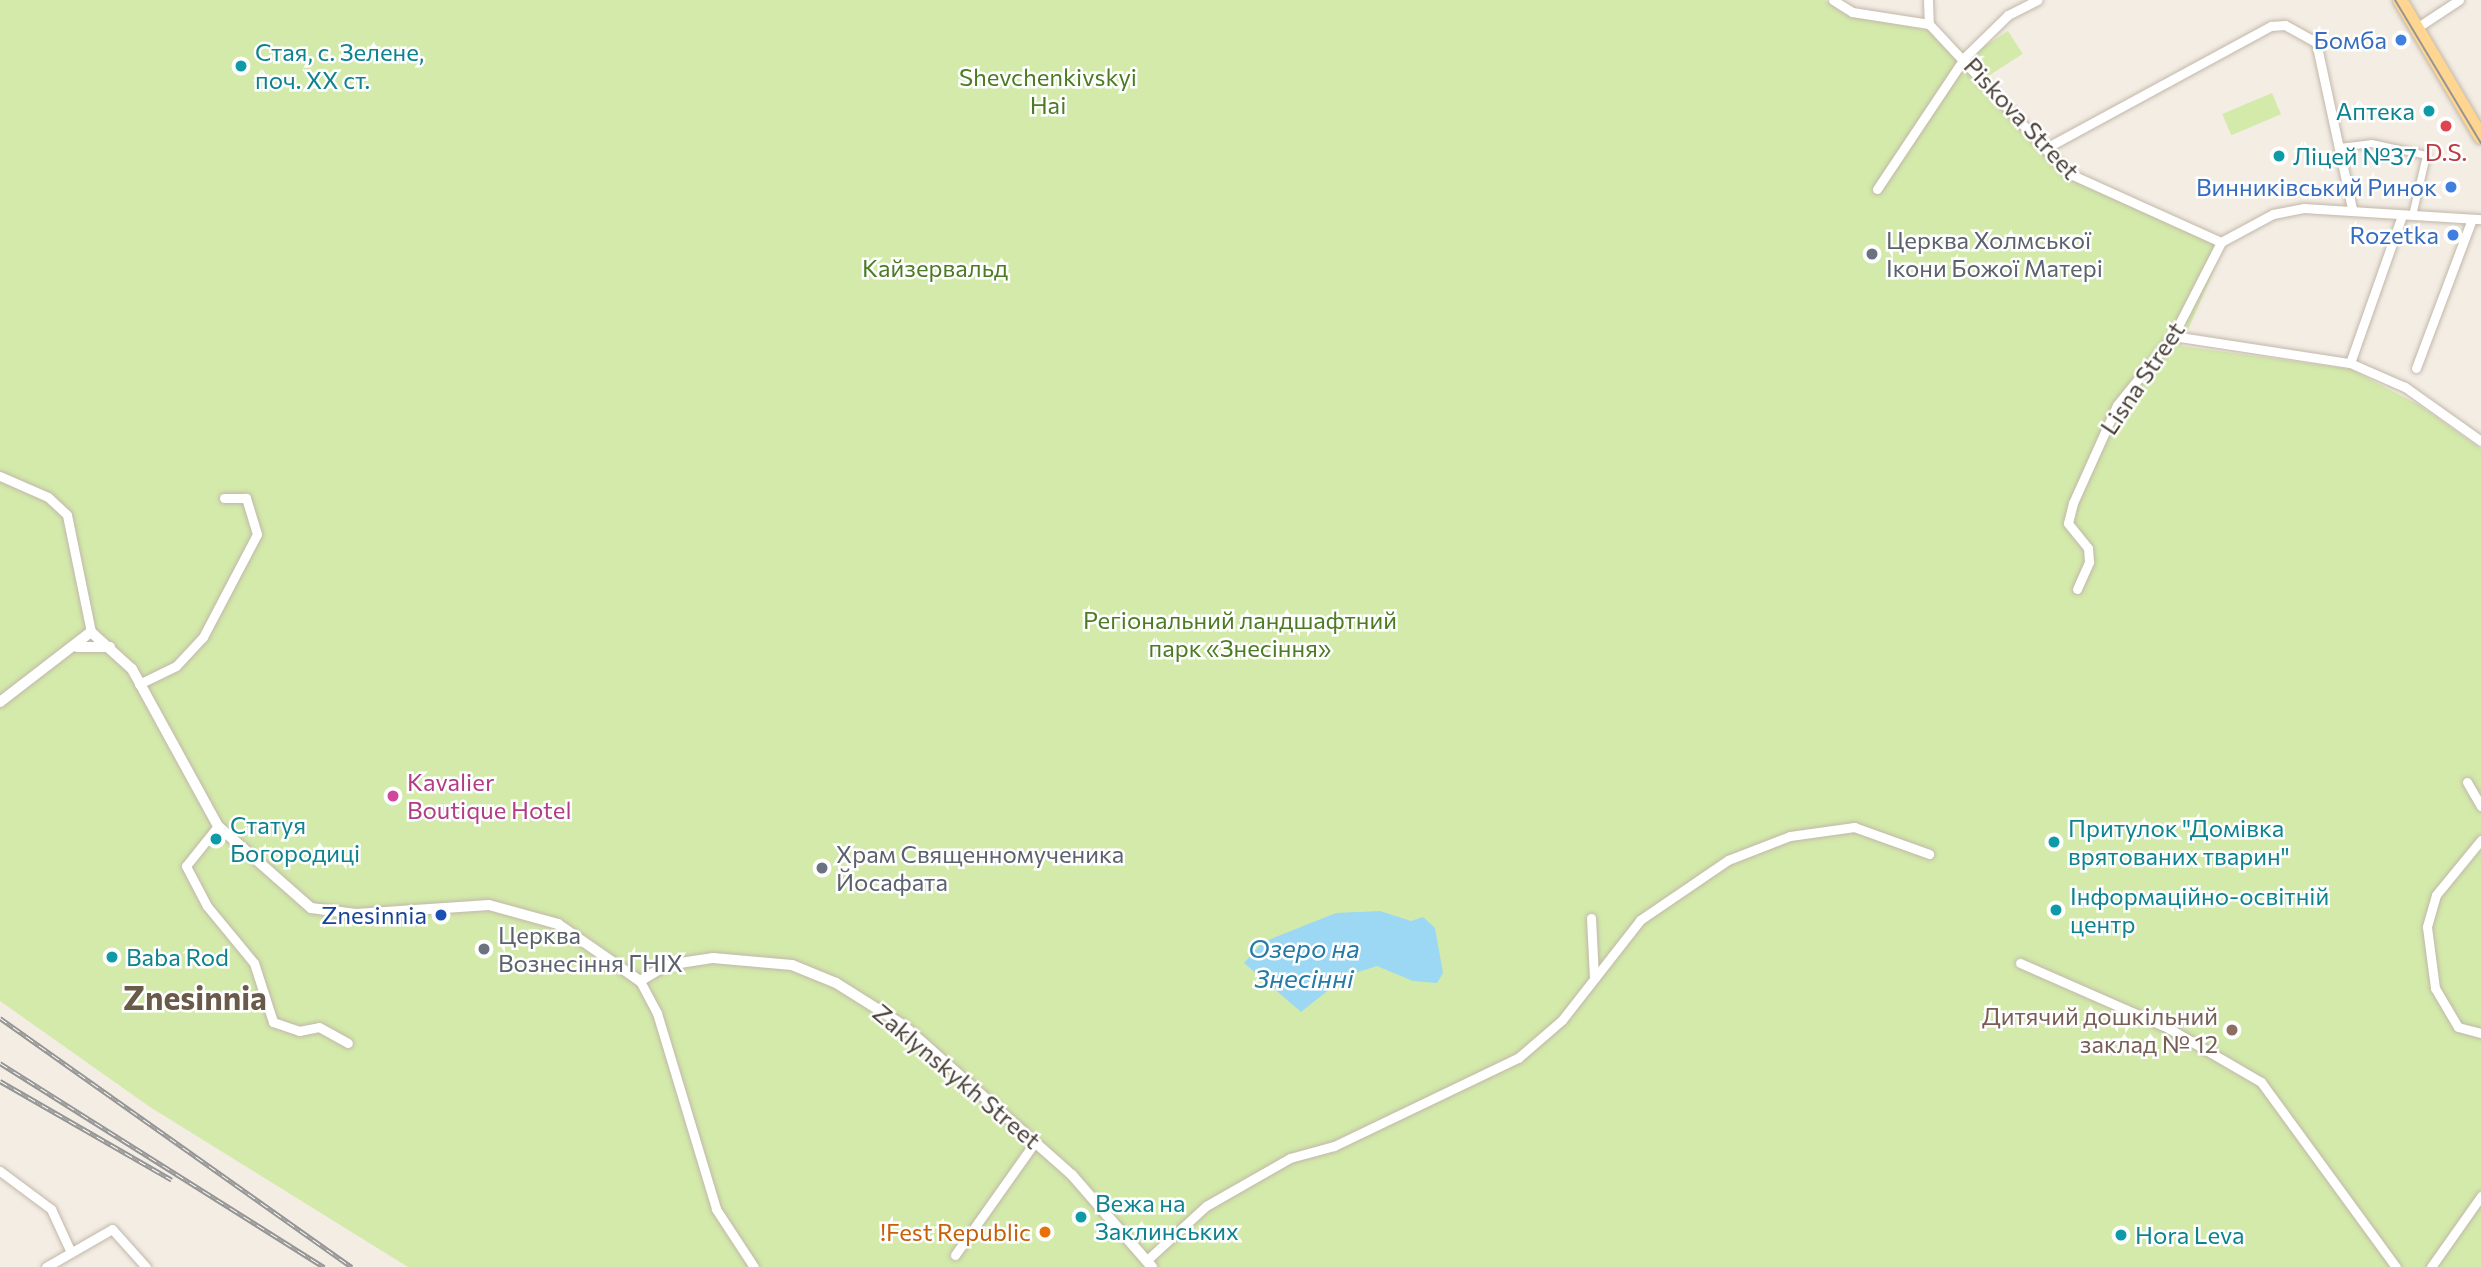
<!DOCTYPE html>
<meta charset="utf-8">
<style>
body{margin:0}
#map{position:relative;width:2481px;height:1267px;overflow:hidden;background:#f3ede4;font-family:Commissioner,sans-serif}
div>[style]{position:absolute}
.green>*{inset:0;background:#d3eaaa;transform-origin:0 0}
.water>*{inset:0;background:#9cd8f4}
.roads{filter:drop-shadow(0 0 2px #c2b7a9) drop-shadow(0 0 2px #c2b7a9)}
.pedestrian>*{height:7px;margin:-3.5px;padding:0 3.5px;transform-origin:3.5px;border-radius:3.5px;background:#fff}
.minor>*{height:9px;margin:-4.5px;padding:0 4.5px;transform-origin:4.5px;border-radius:4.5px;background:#fff}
.tertiary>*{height:10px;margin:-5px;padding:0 5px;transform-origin:5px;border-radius:5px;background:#fff}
.primary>*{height:14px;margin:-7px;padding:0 7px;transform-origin:7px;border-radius:7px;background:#ffd691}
.tram>*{height:2px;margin:-1px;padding:0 1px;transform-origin:1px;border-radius:1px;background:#959595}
.rail>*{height:5px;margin-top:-2.5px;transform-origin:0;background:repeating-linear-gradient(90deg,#fff 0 8px,#959595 0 16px);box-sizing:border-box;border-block:2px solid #959595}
.dots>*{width:19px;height:19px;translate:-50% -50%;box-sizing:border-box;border:4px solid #fff;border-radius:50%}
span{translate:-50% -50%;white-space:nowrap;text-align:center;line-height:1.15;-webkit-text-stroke:5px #fff;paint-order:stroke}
.shop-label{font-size:24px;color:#366cbe}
.right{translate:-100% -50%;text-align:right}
.culture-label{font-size:24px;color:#0d838f}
.left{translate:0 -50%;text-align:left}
.park-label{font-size:24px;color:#4c7b24}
.street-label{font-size:24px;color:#463d33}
.health-label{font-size:24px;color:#be3a42}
.worship-label{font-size:24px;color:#5b616d}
.hotel-label{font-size:24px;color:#b23c85}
.transit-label{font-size:24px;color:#164399}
.education-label{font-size:24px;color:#785e54}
.food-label{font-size:24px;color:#c56008}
.water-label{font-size:26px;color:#257ba7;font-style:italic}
.district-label{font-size:32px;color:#695a4a;font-weight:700}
</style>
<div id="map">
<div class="green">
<div style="clip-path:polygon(0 0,1825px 0,1844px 14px,1930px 31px,2067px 178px,2224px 247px,2181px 346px,2350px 369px,2419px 405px,2481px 449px,2481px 1267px,408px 1267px,150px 1107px,0 1001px)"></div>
<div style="left:2008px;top:31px;width:27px;height:42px;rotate:57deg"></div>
<div style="left:2272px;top:93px;width:23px;height:54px;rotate:67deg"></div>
</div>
<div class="water">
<div style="clip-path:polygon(1380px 911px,1411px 921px,1423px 917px,1435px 928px,1443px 973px,1437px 983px,1413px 981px,1377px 966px,1346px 976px,1301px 1012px,1244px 963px,1263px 942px,1336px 913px)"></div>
</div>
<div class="roads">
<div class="pedestrian">
<div style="left:2339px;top:147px;width:32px;rotate:-7deg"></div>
<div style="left:2371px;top:143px;width:56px;rotate:12.3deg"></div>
<div style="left:2426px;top:155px;width:62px;rotate:103.1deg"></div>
</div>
<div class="minor">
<div style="left:1833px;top:0;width:22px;rotate:32deg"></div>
<div style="left:1852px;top:12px;width:78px;rotate:8.9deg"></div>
<div style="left:1928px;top:0;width:24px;rotate:88deg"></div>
<div style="left:1929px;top:24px;width:204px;rotate:47deg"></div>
<div style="left:2068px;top:173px;width:168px;rotate:24.3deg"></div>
<div style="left:2418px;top:27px;width:49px;rotate:-33.4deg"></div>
<div style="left:2046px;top:148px;width:256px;rotate:-28.5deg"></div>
<div style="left:2271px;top:26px;width:14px;rotate:-4deg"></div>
<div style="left:2285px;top:25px;width:35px;rotate:29deg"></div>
<div style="left:2316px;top:42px;width:171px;rotate:77.8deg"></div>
<div style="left:1877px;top:189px;width:159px;rotate:-56.3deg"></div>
<div style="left:1965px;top:57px;width:60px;rotate:-44.3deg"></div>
<div style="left:2008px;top:15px;width:33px;rotate:-27deg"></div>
<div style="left:2221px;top:242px;width:59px;rotate:-28.3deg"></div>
<div style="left:2273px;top:214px;width:32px;rotate:-11deg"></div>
<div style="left:2304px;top:208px;width:177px;rotate:3.6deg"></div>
<div style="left:2173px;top:336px;width:179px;rotate:8.7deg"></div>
<div style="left:2350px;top:363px;width:60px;rotate:23.6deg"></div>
<div style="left:2405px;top:387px;width:93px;rotate:35.4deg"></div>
<div style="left:2350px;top:363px;width:157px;rotate:-70.6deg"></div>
<div style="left:2416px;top:368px;width:159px;rotate:-69.4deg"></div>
<div style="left:0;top:476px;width:52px;rotate:23.6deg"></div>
<div style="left:48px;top:497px;width:26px;rotate:43deg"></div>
<div style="left:67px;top:515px;width:119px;rotate:78.4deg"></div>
<div style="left:2077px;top:589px;width:30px;rotate:-66deg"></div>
<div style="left:2089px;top:562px;width:14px;rotate:-94deg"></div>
<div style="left:2088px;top:548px;width:32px;rotate:-129deg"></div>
<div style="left:2068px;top:523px;width:21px;rotate:-76deg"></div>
<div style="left:2073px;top:503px;width:107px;rotate:-65.8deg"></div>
<div style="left:2117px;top:405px;width:89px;rotate:-50.9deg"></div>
<div style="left:2173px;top:336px;width:106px;rotate:-62.9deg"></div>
<div style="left:139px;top:684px;width:41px;rotate:-25.9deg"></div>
<div style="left:176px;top:666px;width:40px;rotate:-47deg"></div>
<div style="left:203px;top:637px;width:116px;rotate:-62.3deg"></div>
<div style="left:257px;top:534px;width:38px;rotate:-107deg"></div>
<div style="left:246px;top:498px;width:22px;rotate:180deg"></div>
<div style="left:2467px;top:782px;width:28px;rotate:60deg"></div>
<div style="left:218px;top:826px;width:51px;rotate:128.7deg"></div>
<div style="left:186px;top:866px;width:45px;rotate:62.3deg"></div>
<div style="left:207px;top:906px;width:74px;rotate:50.5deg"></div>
<div style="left:254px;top:963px;width:62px;rotate:72.1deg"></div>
<div style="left:273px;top:1022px;width:28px;rotate:19deg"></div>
<div style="left:299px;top:1031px;width:20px;rotate:-11deg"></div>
<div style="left:319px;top:1027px;width:33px;rotate:29deg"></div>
<div style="left:2481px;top:840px;width:71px;rotate:129.3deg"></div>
<div style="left:2436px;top:895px;width:33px;rotate:106deg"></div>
<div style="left:2427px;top:927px;width:62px;rotate:82.5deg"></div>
<div style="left:2435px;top:988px;width:45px;rotate:59.5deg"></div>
<div style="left:2458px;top:1027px;width:24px;rotate:15deg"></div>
<div style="left:1591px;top:918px;width:60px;rotate:87.1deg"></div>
<div style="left:2020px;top:963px;width:164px;rotate:23.7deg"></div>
<div style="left:2170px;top:1029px;width:105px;rotate:30.2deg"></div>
<div style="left:2261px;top:1082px;width:229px;rotate:53.9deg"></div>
<div style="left:640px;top:981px;width:36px;rotate:62deg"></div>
<div style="left:657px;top:1013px;width:205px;rotate:73.2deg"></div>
<div style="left:716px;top:1209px;width:69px;rotate:56.8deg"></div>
<div style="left:0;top:1171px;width:64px;rotate:36.7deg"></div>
<div style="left:51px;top:1209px;width:43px;rotate:65.2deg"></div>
<div style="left:955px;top:1255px;width:138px;rotate:-54.7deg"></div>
<div style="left:1147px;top:1260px;width:80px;rotate:-42.5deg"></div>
<div style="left:1206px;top:1206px;width:97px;rotate:-29.7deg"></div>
<div style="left:1290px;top:1158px;width:46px;rotate:-15.3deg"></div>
<div style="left:1334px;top:1146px;width:204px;rotate:-25.6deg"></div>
<div style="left:1518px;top:1058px;width:58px;rotate:-40.8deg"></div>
<div style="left:1562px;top:1020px;width:127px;rotate:-52deg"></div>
<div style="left:1640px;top:920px;width:107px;rotate:-34.3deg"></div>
<div style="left:1728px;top:860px;width:66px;rotate:-21.2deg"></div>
<div style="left:1790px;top:836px;width:65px;rotate:-8deg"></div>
<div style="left:1854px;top:827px;width:80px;rotate:19.8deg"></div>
<div style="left:46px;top:1267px;width:76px;rotate:-29.9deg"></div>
<div style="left:112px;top:1229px;width:51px;rotate:48.2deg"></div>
<div style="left:2431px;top:1267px;width:87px;rotate:-54.8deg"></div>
</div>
<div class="tertiary">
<div style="left:77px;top:647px;width:33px"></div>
<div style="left:0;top:702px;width:115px;rotate:-37.6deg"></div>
<div style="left:91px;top:632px;width:55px;rotate:42.1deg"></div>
<div style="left:132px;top:669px;width:179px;rotate:61.3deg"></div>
<div style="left:218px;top:826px;width:124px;rotate:41.4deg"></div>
<div style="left:311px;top:908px;width:45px;rotate:7.6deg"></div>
<div style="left:356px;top:914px;width:133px;rotate:-3.9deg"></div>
<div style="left:489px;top:905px;width:72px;rotate:15.4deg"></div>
<div style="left:558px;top:924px;width:100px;rotate:34.8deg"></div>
<div style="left:640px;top:981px;width:31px;rotate:-31deg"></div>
<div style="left:667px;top:965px;width:47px;rotate:-8.7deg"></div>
<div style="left:713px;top:958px;width:79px;rotate:5.1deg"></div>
<div style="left:792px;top:965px;width:48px;rotate:22.2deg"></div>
<div style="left:836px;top:983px;width:79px;rotate:32.1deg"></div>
<div style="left:903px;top:1025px;width:226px;rotate:41.6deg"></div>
<div style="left:1072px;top:1175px;width:122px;rotate:49deg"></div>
</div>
<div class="primary">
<div style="left:2400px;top:0;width:159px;rotate:59.4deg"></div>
</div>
</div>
<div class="tram">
<div style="left:2395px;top:0;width:167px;rotate:59deg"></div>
</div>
<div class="rail">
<div style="left:0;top:1018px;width:431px;rotate:35.3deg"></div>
<div style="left:0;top:1063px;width:383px;rotate:32.2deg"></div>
<div style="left:0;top:1081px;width:198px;rotate:29.9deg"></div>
</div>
<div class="dots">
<div style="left:2401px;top:40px;background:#3f7fe0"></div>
<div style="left:241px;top:66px;background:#0f9aa8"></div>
<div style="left:2429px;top:111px;background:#0f9aa8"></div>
<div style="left:2446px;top:126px;background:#e0444e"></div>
<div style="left:2279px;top:156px;background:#0f9aa8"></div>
<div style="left:2451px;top:187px;background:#3f7fe0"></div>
<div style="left:2453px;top:235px;background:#3f7fe0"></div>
<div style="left:1872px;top:254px;background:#6b7280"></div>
<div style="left:393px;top:796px;background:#d1479c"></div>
<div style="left:216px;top:839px;background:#0f9aa8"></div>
<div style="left:2054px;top:842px;background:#0f9aa8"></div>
<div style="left:822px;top:868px;background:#6b7280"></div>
<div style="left:2056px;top:910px;background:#0f9aa8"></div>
<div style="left:441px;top:915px;background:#1a4fb4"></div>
<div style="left:484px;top:949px;background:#6b7280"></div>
<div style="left:112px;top:957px;background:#0f9aa8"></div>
<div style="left:2232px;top:1030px;background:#8d6e63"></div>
<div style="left:1081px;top:1217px;background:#0f9aa8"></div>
<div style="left:1045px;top:1232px;background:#e8710a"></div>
<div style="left:2121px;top:1235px;background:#0f9aa8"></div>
</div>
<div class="shop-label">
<span class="right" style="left:2387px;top:40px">Бомба</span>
<span class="right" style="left:2437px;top:187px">Винниківський Ринок</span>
<span class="right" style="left:2439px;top:235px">Rozetka</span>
</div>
<div class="culture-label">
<span class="left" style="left:255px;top:66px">Стая, с. Зелене,<br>поч. XX ст.</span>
<span class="right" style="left:2415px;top:111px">Аптека</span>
<span class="left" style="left:2293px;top:156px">Ліцей №37</span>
<span class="left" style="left:230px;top:839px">Статуя<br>Богородиці</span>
<span class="left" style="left:2068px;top:842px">Притулок "Домівка<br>врятованих тварин"</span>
<span class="left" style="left:2070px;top:910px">Інформаційно-освітній<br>центр</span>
<span class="left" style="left:126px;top:957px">Baba Rod</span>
<span class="left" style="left:1095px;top:1217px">Вежа на<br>Заклинських</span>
<span class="left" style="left:2135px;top:1235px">Hora Leva</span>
</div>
<div class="park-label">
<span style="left:1048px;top:91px">Shevchenkivskyi<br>Hai</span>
<span style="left:935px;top:268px">Кайзервальд</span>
<span style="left:1240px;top:634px">Регіональний ландшафтний<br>парк «Знесіння»</span>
</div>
<div class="street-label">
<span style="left:2022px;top:118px;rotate:47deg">Piskova Street</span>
<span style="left:2142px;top:378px;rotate:-56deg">Lisna Street</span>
<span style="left:957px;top:1076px;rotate:40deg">Zaklynskykh Street</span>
</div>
<div class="health-label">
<span style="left:2446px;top:152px">D.S.</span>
</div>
<div class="worship-label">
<span class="left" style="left:1886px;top:254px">Церква Холмської<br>Ікони Божої Матері</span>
<span class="left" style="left:836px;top:868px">Храм Священномученика<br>Йосафата</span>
<span class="left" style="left:498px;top:949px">Церква<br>Вознесіння ГНІХ</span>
</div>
<div class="hotel-label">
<span class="left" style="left:407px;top:796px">Kavalier<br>Boutique Hotel</span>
</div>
<div class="transit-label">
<span class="right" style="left:427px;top:915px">Znesinnia</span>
</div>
<div class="education-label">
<span class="right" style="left:2218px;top:1030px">Дитячий дошкільний<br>заклад № 12</span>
</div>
<div class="food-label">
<span class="right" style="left:1031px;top:1232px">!Fest Republic</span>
</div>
<div class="water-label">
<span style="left:1304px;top:963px">Озеро на<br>Знесінні</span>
</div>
<div class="district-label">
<span style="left:195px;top:997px">Znesinnia</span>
</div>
</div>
